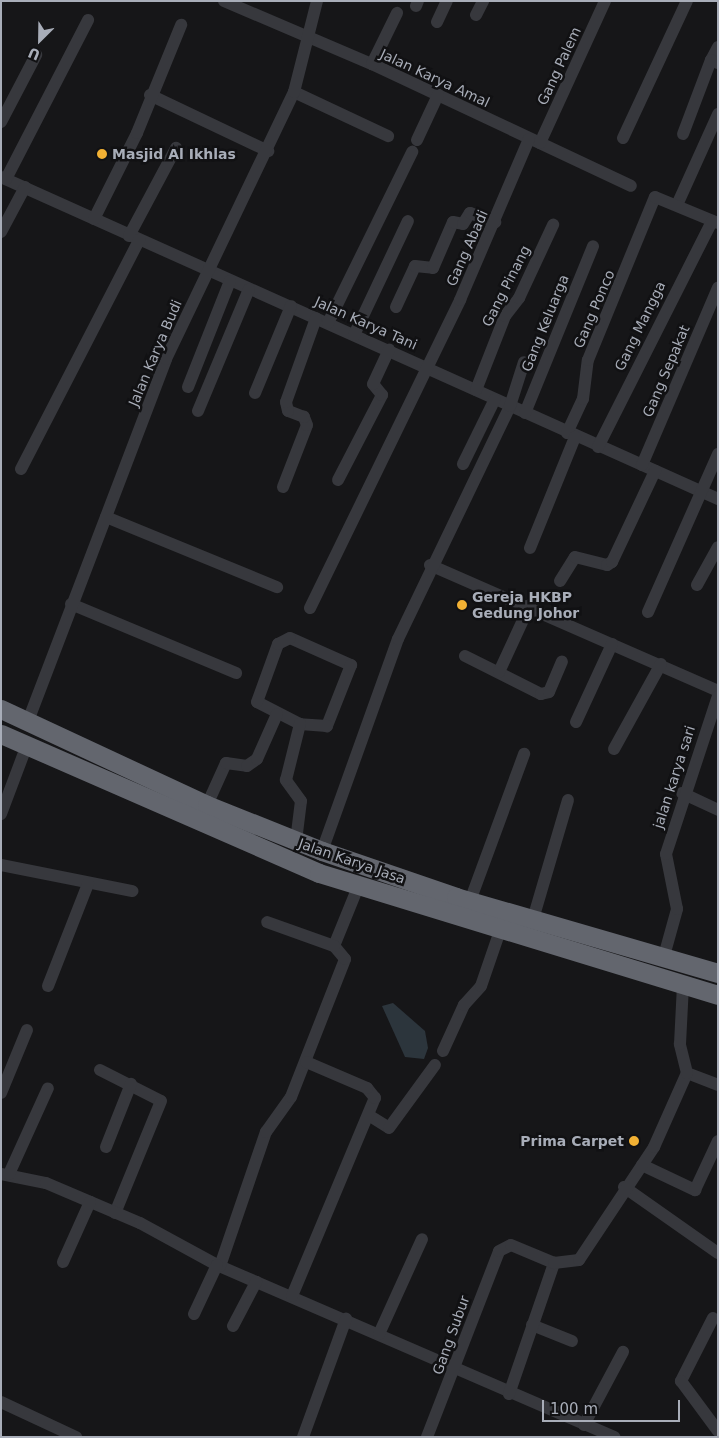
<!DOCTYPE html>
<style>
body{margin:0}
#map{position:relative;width:719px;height:1438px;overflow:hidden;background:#161618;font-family:"DejaVu Sans",sans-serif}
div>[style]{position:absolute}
.water>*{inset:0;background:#2c353c}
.minor>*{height:12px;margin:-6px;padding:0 6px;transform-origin:6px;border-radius:6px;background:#37383d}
.highway>*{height:19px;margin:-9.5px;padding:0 9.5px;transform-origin:9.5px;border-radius:9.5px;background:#63666e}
.dots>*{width:14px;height:14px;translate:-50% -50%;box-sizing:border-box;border:2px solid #111113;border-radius:50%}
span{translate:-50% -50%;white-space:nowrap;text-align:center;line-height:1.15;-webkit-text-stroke:5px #111113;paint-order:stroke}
.street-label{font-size:14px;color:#a8adb8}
.poi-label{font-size:14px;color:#a8adb8;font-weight:700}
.left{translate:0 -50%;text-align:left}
.right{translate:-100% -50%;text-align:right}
.frame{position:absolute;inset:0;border:2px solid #a8adb8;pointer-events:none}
.north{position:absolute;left:15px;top:15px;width:50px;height:50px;-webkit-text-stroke:4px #111113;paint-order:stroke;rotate:203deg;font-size:14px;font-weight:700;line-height:20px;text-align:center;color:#a8adb8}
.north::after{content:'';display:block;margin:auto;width:18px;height:22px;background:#a8adb8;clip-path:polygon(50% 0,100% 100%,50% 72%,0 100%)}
.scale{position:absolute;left:542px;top:1400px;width:138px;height:22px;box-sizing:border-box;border:2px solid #a8adb8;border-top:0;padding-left:6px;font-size:15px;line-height:18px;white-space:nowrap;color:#a8adb8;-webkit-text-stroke:4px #111113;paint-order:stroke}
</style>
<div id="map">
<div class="water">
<div style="clip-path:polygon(393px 1003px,425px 1031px,428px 1048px,424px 1059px,405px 1057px,382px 1006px)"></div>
</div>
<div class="minor">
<div style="left:224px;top:1px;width:161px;rotate:23.1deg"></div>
<div style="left:372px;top:64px;width:286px;rotate:25.2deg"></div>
<div style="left:416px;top:6px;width:5px;rotate:-68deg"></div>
<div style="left:476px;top:15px;width:16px;rotate:-63deg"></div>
<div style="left:437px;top:22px;width:23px;rotate:-65deg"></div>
<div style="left:718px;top:47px;width:15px;rotate:118deg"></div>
<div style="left:711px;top:60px;width:8px;rotate:23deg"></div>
<div style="left:372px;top:64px;width:57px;rotate:-63.9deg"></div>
<div style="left:294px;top:92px;width:104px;rotate:25.1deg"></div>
<div style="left:150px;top:95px;width:131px;rotate:25.4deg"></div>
<div style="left:1px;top:122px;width:76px;rotate:-62.4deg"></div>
<div style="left:683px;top:134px;width:79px;rotate:-69.3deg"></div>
<div style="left:623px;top:138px;width:151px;rotate:-65deg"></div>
<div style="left:417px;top:140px;width:50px;rotate:-65deg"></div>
<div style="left:540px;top:143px;width:156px;rotate:-65.4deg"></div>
<div style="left:1px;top:177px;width:786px;rotate:24.18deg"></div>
<div style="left:6px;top:179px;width:179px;rotate:-62.7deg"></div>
<div style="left:677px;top:205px;width:100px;rotate:-65.7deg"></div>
<div style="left:94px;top:219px;width:96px;rotate:-63.4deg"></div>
<div style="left:137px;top:133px;width:117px;rotate:-67.8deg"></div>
<div style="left:1px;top:232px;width:51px;rotate:-61.9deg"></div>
<div style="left:129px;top:236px;width:100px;rotate:-61.9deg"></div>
<div style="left:396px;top:307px;width:45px;rotate:-65.1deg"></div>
<div style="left:415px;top:266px;width:18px;rotate:6deg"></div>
<div style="left:433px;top:268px;width:50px;rotate:-66.5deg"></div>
<div style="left:453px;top:222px;width:10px;rotate:11deg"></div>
<div style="left:463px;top:224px;width:13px;rotate:-58deg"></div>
<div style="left:470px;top:213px;width:27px;rotate:20deg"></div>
<div style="left:328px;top:323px;width:191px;rotate:-63.8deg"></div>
<div style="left:354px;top:335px;width:126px;rotate:-64.7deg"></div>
<div style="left:188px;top:387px;width:114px;rotate:-68.4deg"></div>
<div style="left:476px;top:390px;width:79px;rotate:-68.6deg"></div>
<div style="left:505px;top:316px;width:23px;rotate:-52deg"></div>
<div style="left:519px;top:298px;width:81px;rotate:-65deg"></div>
<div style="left:255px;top:393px;width:94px;rotate:-67.5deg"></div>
<div style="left:198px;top:411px;width:132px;rotate:-67.3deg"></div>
<div style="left:525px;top:413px;width:180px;rotate:-67.8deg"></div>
<div style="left:567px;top:433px;width:38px;rotate:-65deg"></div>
<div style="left:583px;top:399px;width:39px;rotate:-83deg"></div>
<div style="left:588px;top:360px;width:176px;rotate:-67.7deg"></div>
<div style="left:655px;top:197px;width:68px;rotate:22.4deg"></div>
<div style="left:598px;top:447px;width:253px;rotate:-63.2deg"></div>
<div style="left:463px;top:464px;width:72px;rotate:-63.8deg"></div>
<div style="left:642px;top:465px;width:193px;rotate:-66.8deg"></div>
<div style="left:21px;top:469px;width:258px;rotate:-62.7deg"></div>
<div style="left:338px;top:480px;width:96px;rotate:-62.6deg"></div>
<div style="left:382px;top:395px;width:14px;rotate:-129deg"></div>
<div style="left:373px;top:384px;width:38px;rotate:-65deg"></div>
<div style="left:283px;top:487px;width:66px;rotate:-68.8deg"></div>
<div style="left:307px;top:425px;width:9px;rotate:-111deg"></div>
<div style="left:304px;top:417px;width:17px;rotate:-159deg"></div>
<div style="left:288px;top:411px;width:9px;rotate:-103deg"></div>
<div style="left:286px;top:402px;width:89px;rotate:-70.3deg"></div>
<div style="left:106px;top:517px;width:185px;rotate:22.3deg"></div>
<div style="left:530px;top:548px;width:120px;rotate:-67.9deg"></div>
<div style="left:430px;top:565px;width:314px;rotate:23.6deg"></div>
<div style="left:560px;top:581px;width:28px;rotate:-58deg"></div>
<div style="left:575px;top:557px;width:33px;rotate:14deg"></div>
<div style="left:607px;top:565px;width:6px;rotate:-31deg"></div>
<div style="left:612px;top:562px;width:101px;rotate:-64.7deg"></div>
<div style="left:697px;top:585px;width:43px;rotate:-61.1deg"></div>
<div style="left:71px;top:604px;width:179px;rotate:22.7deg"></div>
<div style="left:310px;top:608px;width:343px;rotate:-64deg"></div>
<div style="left:460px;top:300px;width:175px;rotate:-66.8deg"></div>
<div style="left:648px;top:612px;width:173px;rotate:-66.1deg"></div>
<div style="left:290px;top:638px;width:67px;rotate:23.9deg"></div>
<div style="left:351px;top:665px;width:66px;rotate:111.5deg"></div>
<div style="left:327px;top:726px;width:27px;rotate:-176deg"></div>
<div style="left:300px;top:724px;width:48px;rotate:-152.9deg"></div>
<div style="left:257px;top:702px;width:62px;rotate:-70.1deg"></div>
<div style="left:278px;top:644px;width:13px;rotate:-27deg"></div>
<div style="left:465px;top:656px;width:85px;rotate:26.6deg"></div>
<div style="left:541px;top:694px;width:8px;rotate:-14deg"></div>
<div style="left:549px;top:692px;width:33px;rotate:-67deg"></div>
<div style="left:499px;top:672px;width:74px;rotate:-65.2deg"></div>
<div style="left:28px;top:721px;width:387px;rotate:-69.1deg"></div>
<div style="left:166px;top:359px;width:296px;rotate:-64.4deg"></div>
<div style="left:294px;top:92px;width:94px;rotate:-75.8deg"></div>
<div style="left:576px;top:722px;width:86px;rotate:-65.2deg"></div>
<div style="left:614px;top:749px;width:97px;rotate:-61.1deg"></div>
<div style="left:682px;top:793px;width:40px;rotate:25deg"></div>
<div style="left:207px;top:805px;width:46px;rotate:-65.7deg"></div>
<div style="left:226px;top:763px;width:21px;rotate:8deg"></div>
<div style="left:247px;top:766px;width:12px;rotate:-35deg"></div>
<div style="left:257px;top:759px;width:49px;rotate:-66deg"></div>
<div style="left:1px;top:814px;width:74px;rotate:-69.4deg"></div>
<div style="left:296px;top:841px;width:40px;rotate:-82.9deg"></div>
<div style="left:301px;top:801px;width:26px;rotate:-126deg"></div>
<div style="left:286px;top:780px;width:58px;rotate:-76deg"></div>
<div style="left:322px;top:851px;width:225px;rotate:-70.3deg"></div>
<div style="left:398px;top:639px;width:259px;rotate:-64.3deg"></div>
<div style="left:510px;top:406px;width:46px;rotate:-72.3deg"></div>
<div style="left:1px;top:865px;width:134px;rotate:11.2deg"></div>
<div style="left:470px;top:901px;width:157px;rotate:-69.8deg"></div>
<div style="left:533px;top:919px;width:124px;rotate:-73.6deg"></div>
<div style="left:334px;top:946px;width:64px;rotate:-67.9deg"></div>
<div style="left:664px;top:956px;width:49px;rotate:-74.5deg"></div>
<div style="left:677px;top:909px;width:56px;rotate:-101.3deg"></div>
<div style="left:666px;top:854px;width:166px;rotate:-71.8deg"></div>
<div style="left:48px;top:986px;width:110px;rotate:-68.6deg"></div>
<div style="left:443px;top:1051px;width:51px;rotate:-65.5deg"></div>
<div style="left:464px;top:1005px;width:25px;rotate:-48deg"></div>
<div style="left:481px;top:986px;width:61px;rotate:-71deg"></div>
<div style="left:100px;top:1070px;width:68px;rotate:26.9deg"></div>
<div style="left:161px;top:1101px;width:121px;rotate:112.3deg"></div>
<div style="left:687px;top:1073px;width:33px;rotate:21deg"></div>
<div style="left:1px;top:1093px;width:68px;rotate:-67.6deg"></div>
<div style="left:370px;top:1116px;width:22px;rotate:32deg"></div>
<div style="left:389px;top:1128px;width:78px;rotate:-53.9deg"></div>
<div style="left:106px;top:1147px;width:68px;rotate:-68.4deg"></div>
<div style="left:642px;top:1165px;width:59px;rotate:25.3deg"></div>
<div style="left:695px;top:1190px;width:54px;rotate:-64.9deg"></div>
<div style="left:1px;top:1174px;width:46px;rotate:11.3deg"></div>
<div style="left:46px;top:1183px;width:102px;rotate:23.1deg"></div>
<div style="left:140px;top:1223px;width:88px;rotate:28.6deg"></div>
<div style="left:217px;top:1265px;width:433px;rotate:23.4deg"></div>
<div style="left:9px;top:1174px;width:94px;rotate:-65.6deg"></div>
<div style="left:624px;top:1187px;width:115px;rotate:35.1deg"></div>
<div style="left:63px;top:1262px;width:66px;rotate:-65.8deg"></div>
<div style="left:220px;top:1266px;width:142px;rotate:-71.1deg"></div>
<div style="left:266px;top:1132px;width:43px;rotate:-54.5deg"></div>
<div style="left:291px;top:1097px;width:148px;rotate:-68.6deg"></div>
<div style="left:345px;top:959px;width:17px;rotate:-130deg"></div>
<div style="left:334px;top:946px;width:71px;rotate:-160.3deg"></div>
<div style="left:292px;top:1296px;width:215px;rotate:-67.3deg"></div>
<div style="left:375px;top:1098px;width:13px;rotate:-129deg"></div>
<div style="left:367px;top:1088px;width:66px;rotate:-156.9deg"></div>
<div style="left:194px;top:1314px;width:54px;rotate:-64.9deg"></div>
<div style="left:713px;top:1318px;width:71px;rotate:116.9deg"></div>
<div style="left:681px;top:1381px;width:62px;rotate:53.5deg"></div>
<div style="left:532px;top:1325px;width:43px;rotate:21.8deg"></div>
<div style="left:233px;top:1326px;width:50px;rotate:-62.4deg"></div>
<div style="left:379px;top:1334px;width:104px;rotate:-65.6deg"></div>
<div style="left:509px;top:1394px;width:139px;rotate:-71deg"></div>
<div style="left:1px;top:1402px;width:83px;rotate:25deg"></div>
<div style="left:584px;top:1425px;width:83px;rotate:-61.9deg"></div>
<div style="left:303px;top:1437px;width:126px;rotate:-70deg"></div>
<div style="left:427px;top:1437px;width:199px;rotate:-68.8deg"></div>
<div style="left:499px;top:1251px;width:13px;rotate:-27deg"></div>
<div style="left:511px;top:1245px;width:47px;rotate:22.7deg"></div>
<div style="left:554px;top:1263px;width:25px;rotate:-7deg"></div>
<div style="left:579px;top:1260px;width:136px;rotate:-56.4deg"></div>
<div style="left:654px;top:1147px;width:81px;rotate:-66deg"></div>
<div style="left:687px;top:1073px;width:30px;rotate:-104deg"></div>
<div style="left:680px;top:1044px;width:60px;rotate:-87.1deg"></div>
</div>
<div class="highway">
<div style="left:1px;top:709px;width:227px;rotate:25deg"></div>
<div style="left:207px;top:805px;width:124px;rotate:21.8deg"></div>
<div style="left:322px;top:851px;width:142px;rotate:18.9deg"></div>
<div style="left:456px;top:897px;width:273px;rotate:16.2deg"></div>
<div style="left:1px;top:734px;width:347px;rotate:23.6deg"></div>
<div style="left:319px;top:873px;width:417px;rotate:17deg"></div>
</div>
<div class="dots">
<div style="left:102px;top:154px;background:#f2b134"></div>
<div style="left:462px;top:605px;background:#f2b134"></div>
<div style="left:634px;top:1141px;background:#f2b134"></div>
</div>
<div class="street-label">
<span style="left:559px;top:66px;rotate:-65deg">Gang Palem</span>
<span style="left:435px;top:78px;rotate:25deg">Jalan Karya Amal</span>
<span style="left:467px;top:248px;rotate:-66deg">Gang Abadi</span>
<span style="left:506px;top:286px;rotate:-63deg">Gang Pinang</span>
<span style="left:594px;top:309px;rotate:-67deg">Gang Ponco</span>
<span style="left:366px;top:323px;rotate:24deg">Jalan Karya Tani</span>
<span style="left:545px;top:323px;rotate:-68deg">Gang Keluarga</span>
<span style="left:640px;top:326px;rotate:-64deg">Gang Mangga</span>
<span style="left:155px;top:353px;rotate:-67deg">Jalan Karya Budi</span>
<span style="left:666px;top:371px;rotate:-67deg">Gang Sepakat</span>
<span style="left:674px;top:777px;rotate:-72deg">jalan karya sari</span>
<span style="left:352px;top:861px;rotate:19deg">Jalan Karya Jasa</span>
<span style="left:451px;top:1335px;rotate:-70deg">Gang Subur</span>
</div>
<div class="poi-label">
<span class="left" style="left:112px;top:154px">Masjid Al Ikhlas</span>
<span class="left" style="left:472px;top:605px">Gereja HKBP<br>Gedung Johor</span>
<span class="right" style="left:624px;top:1141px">Prima Carpet</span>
</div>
<div class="frame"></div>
<div class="north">U</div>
<div class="scale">100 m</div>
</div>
